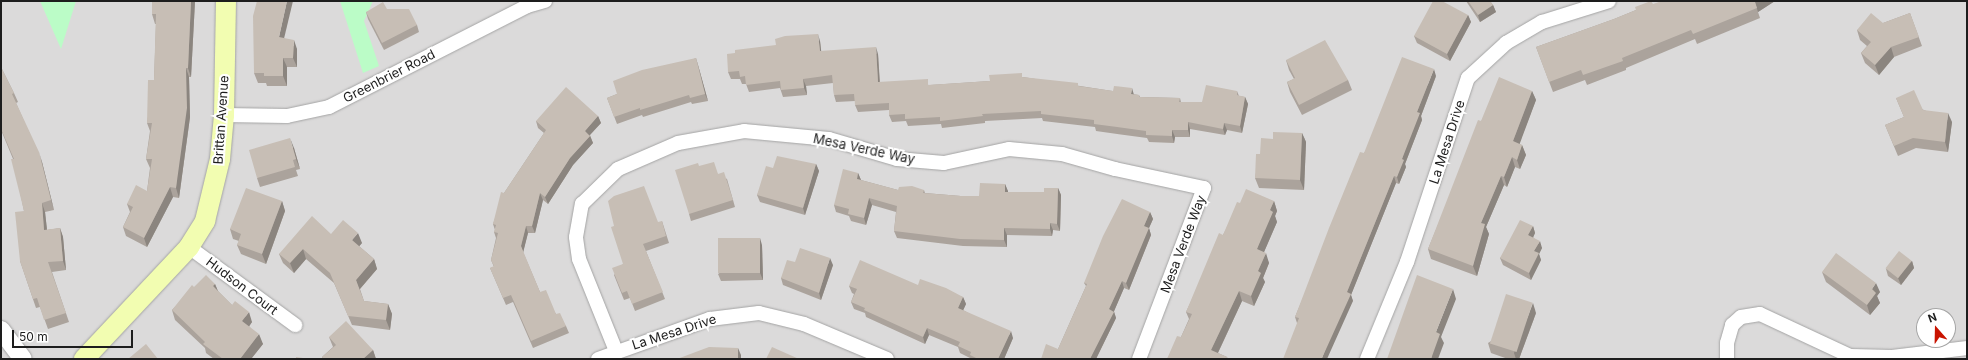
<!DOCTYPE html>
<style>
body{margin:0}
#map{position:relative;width:1968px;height:360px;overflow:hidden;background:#efece2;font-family:Inter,sans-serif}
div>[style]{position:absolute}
.residential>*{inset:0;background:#dbdada}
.park>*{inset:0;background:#bbfcc7}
.roads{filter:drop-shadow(0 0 1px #a4a4a4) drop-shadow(0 0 1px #a4a4a4)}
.minor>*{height:14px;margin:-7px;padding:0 7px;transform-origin:7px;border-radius:7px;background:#fff}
.tertiary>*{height:18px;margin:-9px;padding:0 9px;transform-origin:9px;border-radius:9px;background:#fff}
.secondary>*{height:20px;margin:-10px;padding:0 10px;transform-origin:10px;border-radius:10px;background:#f2fdb1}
.wall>*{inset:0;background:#aba39c}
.shaded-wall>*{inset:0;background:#8b857f}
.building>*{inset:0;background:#c7beb5;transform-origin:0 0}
span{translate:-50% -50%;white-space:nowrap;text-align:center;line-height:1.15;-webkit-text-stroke:4px #fff;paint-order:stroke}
.street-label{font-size:13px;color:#1d1d1d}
.frame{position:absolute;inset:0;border:2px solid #1d1d1d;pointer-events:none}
.north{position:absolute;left:1916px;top:308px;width:40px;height:40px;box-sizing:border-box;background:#fff;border:1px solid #a5a5a5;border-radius:50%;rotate:340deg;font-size:11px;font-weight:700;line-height:16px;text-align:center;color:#1d1d1d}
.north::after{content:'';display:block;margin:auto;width:14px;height:18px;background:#c91300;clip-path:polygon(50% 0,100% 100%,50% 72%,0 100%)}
.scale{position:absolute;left:12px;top:330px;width:121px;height:18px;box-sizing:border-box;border:2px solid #1d1d1d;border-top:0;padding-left:5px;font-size:12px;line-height:14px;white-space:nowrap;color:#1d1d1d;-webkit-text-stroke:3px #fff;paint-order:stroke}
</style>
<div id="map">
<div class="residential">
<div style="clip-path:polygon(evenodd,1px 1px,1967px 1px,1967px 359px,1px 359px,1px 1px,1924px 316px,1948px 316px,1948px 340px,1924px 340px,1924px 316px)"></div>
</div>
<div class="park">
<div style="clip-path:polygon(40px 1px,76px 1px,61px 49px)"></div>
<div style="clip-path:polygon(340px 1px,373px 1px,364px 21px,379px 66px,363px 73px)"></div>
</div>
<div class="roads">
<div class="minor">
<div style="left:224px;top:115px;width:63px;rotate:0.9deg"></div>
<div style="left:287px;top:116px;width:43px;rotate:-12.1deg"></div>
<div style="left:329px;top:107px;width:222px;rotate:-27deg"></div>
<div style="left:527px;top:6px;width:19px;rotate:-16deg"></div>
<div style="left:189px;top:247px;width:132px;rotate:36.3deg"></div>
<div style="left:616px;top:351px;width:99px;rotate:-111.9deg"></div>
<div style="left:579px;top:259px;width:22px;rotate:-98deg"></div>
<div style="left:576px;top:237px;width:34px;rotate:-80deg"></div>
<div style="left:582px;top:204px;width:50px;rotate:-44.2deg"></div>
<div style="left:618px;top:169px;width:65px;rotate:-23.4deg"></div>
<div style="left:678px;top:143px;width:67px;rotate:-10.3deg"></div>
<div style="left:744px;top:131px;width:85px;rotate:5.4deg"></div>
<div style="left:829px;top:139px;width:71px;rotate:16.4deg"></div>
<div style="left:897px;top:159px;width:47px;rotate:4.9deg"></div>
<div style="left:944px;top:163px;width:66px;rotate:-12.2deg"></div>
<div style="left:1009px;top:149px;width:53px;rotate:5.4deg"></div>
<div style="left:1062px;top:154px;width:55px;rotate:15.8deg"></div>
<div style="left:1115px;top:169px;width:91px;rotate:12.1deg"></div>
<div style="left:1204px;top:188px;width:183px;rotate:110.8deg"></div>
<div style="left:598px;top:359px;width:119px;rotate:-19.7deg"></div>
<div style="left:710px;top:319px;width:49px;rotate:-7deg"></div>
<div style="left:759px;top:313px;width:46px;rotate:13.7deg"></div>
<div style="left:804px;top:324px;width:90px;rotate:22.9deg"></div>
<div style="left:1367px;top:359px;width:105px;rotate:-67.6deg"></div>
<div style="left:1407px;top:262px;width:194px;rotate:-71.7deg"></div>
<div style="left:1468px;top:78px;width:52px;rotate:-42.6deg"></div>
<div style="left:1506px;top:43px;width:42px;rotate:-30.3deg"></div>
<div style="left:1542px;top:22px;width:70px;rotate:-17.4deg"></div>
<div style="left:1727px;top:359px;width:16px;rotate:-90deg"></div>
<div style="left:1727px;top:343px;width:19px;rotate:-74deg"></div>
<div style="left:1732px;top:325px;width:12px;rotate:-42deg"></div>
<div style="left:1741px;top:317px;width:19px;rotate:-9deg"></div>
<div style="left:1760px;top:314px;width:99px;rotate:25deg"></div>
<div style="left:1850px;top:356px;width:42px;rotate:1.4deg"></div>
<div style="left:1892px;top:357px;width:76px;rotate:-6.8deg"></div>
</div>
<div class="tertiary">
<div style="left:1px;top:330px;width:36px;rotate:53deg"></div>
</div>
<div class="secondary">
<div style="left:84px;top:359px;width:154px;rotate:-46.8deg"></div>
<div style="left:189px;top:247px;width:31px;rotate:-58deg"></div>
<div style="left:205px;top:221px;width:64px;rotate:-76.4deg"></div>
<div style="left:220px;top:159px;width:44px;rotate:-84.8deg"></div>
<div style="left:224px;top:115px;width:114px;rotate:-89deg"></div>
</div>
</div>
<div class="wall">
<div style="clip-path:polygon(195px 1px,191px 77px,189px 77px,190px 117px,179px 198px,173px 197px,147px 247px,126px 236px,123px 227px,130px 212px,127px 204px,147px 191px,150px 168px,146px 159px,150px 131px,147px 123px,154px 80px,156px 24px,155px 24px,152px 14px)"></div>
<div style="clip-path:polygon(1466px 1px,1490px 1px,1493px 5px,1496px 12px,1480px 22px)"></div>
<div style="clip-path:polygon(1775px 1px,1758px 12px,1760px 18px,1697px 44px,1695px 39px,1626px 68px,1626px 70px,1587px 85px,1585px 80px,1553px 92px,1536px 47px,1614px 19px,1636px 10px,1653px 4px)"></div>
<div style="clip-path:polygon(387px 9px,417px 25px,419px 32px,384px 50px,368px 19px,366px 12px)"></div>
<div style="clip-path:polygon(1910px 13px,1922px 46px,1894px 57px,1879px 75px,1865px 63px,1861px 53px,1867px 46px,1860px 40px,1857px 30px,1883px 23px)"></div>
<div style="clip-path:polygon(1468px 15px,1471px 22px,1450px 61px,1417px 43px,1414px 36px)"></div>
<div style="clip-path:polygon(284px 38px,297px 49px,297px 67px,287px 67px,287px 86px,267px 86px,266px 83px,258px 83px,254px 73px)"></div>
<div style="clip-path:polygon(820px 41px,821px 51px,878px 54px,880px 82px,930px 85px,990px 81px,1023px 77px,1080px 86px,1139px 95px,1140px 97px,1180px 98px,1181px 102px,1202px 102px,1237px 91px,1239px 96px,1245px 97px,1248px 104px,1242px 133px,1227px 130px,1225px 135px,1190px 129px,1190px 137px,1175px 137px,1174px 143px,1149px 142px,1147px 138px,1096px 131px,1095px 127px,1043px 121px,1042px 118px,985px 121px,985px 123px,942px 128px,941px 124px,908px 126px,906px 121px,892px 122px,889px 115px,889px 110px,858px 112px,855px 105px,855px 101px,836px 102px,834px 95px,833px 83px,806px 86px,807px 95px,783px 97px,780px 88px,749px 92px,746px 84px,742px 84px,740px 79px,731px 79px,728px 72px,735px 53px)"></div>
<div style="clip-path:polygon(696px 58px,698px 65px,708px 101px,692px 104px,691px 102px,643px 117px,642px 115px,617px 124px,607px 98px,617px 94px)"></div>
<div style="clip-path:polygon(1286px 60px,1348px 80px,1352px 90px,1302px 115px,1290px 92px,1287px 82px,1294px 79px,1289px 70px)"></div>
<div style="clip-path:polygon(1px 67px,14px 93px,18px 102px,16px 103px,42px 162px,54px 210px,45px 212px,47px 230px,60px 228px,63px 237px,66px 270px,52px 272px,69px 322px,48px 329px,40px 307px,36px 308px,20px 261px,24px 211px,13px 159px,1px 130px)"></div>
<div style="clip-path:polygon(1436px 76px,1421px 116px,1422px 120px,1405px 164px,1406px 167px,1399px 184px,1396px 183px,1351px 295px,1353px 301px,1297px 323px,1295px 317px,1364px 153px)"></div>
<div style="clip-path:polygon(1532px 91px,1536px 100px,1519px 144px,1522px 145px,1526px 155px,1520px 169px,1515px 167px,1507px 187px,1504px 185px,1486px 227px,1489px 234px,1477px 276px,1431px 259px,1428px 249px,1481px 121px)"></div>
<div style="clip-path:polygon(1896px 98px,1952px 122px,1948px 152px,1916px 148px,1898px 156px,1885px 125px,1904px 117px)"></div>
<div style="clip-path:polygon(598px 116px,601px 123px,590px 135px,593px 143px,573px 165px,548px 204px,543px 200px,535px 233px,528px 233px,523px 252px,540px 292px,556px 314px,566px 326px,569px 333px,533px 348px,513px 302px,506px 305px,490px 268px,494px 267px,491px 260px,496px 238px,494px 232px,495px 230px,493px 224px,504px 193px,544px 133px,538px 128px,536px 121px)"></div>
<div style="clip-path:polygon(1302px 133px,1306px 142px,1304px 190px,1259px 188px,1255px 178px,1260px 154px)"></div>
<div style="clip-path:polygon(294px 148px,300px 169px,296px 170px,298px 176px,260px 187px,257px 178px)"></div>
<div style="clip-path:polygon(816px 164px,819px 171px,805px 215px,760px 202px,757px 195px,773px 168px)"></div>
<div style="clip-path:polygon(699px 166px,718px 174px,727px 179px,735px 207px,691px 221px,689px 214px)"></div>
<div style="clip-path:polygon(858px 173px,861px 180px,898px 190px,924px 190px,925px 193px,961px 196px,979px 196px,1005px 184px,1008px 192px,1044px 192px,1058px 188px,1061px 195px,1060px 231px,1053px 230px,1052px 236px,1007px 235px,1007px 247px,963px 246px,897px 238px,894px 231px,896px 212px,872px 205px,866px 225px,851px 221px,849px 216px,836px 212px,834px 205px)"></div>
<div style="clip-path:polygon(282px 201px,285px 211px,266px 264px,241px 254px,237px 245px,239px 241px,233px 239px,230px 229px)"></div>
<div style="clip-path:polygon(1274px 201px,1277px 211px,1275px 216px,1277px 222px,1264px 252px,1269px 263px,1263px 278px,1265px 282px,1254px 306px,1242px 301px,1218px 353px,1227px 357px,1228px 359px,1167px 359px,1181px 337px,1189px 319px,1186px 312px,1223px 235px,1240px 203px)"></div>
<div style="clip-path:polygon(1150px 212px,1153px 219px,1149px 228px,1151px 235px,1129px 290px,1124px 288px,1114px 311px,1116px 318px,1096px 359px,1041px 359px,1058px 349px,1086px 286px,1084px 283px)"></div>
<div style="clip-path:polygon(662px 221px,669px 243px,646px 251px,665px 299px,635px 311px,630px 298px,624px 300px,614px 275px,623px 264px)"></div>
<div style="clip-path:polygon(1533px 226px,1535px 233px,1533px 237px,1542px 248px,1539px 254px,1541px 260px,1531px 280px,1503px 265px,1500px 258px)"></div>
<div style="clip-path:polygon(331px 234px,362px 243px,359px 246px,374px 259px,377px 269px,360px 289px,364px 301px,388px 304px,392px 314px,390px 330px,352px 325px,334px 283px,306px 259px,294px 273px,283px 263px,279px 254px)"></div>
<div style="clip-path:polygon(762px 245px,763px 280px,721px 281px,718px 274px)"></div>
<div style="clip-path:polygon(1912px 261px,1914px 268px,1901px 285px,1888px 276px,1886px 269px)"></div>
<div style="clip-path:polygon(795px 262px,833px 265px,821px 300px,783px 285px,781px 278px)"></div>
<div style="clip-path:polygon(1822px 272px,1880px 292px,1877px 296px,1880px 303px,1870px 315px,1826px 282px)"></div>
<div style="clip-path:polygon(215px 284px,218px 291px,232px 305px,252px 322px,249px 326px,263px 344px,251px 359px,214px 359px,206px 353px,205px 348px,175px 320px,172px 310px,194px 287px)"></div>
<div style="clip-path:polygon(918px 285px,963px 297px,966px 304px,963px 310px,1013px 338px,1004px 359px,971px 359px,970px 358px,960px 353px,958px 347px,929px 335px,925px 344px,866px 317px,865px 313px,854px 309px,851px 302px,854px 294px,852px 293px,849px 286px)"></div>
<div style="clip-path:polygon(1536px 313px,1519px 359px,1508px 359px,1491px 353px,1488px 343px)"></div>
<div style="clip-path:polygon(329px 337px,373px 350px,376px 359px,323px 359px,322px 357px,333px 347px)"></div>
</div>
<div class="shaded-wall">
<div style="clip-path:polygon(191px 1px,195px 1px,191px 77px,188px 68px)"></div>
<div style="clip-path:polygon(287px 1px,293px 1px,282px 47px,279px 37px)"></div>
<div style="clip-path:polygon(1756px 1px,1775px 1px,1758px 12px,1755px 2px)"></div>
<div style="clip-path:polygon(1493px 5px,1496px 12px,1480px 22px,1478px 15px)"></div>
<div style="clip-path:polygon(1468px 15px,1471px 22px,1450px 61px,1447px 54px)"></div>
<div style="clip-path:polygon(818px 34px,820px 41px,822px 58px,820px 51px)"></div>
<div style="clip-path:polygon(294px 40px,297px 49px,297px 67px,293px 58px)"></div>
<div style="clip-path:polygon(876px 47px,878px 54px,880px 89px,878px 82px)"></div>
<div style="clip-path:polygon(1891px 47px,1894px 57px,1879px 75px,1875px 65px)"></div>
<div style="clip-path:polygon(283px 58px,287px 67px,287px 86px,283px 76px)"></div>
<div style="clip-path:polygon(696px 58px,698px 65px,708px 101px,705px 94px)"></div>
<div style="clip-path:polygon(186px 68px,189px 77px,190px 117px,179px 198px,176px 188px)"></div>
<div style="clip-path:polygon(1434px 69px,1436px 76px,1421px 116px,1422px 120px,1405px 164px,1406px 167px,1399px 184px,1397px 177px,1402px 159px,1417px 112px)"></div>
<div style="clip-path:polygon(803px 79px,806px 86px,807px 95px,804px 88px)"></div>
<div style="clip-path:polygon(1132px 88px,1134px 95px,1131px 94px)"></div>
<div style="clip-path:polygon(1532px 91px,1536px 100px,1517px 151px,1513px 141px)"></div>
<div style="clip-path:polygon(1245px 97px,1248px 104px,1242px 133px,1240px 126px)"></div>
<div style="clip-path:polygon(1948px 113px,1952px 122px,1948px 152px,1945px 142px)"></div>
<div style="clip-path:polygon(598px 116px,601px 123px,587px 138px,585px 131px)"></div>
<div style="clip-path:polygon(1188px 122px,1190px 129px,1190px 137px,1188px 130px)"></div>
<div style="clip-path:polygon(1224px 123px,1227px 130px,1225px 135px,1223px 129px)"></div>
<div style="clip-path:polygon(1172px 130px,1175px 137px,1174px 143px,1172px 136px)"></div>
<div style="clip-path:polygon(1302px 133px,1306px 142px,1304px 190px,1300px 180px)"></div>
<div style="clip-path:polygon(590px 136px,593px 143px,573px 165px,548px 204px,545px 197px,570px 158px)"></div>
<div style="clip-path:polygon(290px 138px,294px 148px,300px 169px,296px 159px)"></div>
<div style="clip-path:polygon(1522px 145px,1526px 155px,1520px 169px,1517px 160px)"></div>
<div style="clip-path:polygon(39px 152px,42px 162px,54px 210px,51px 200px)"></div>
<div style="clip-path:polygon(1512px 157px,1515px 167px,1507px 187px,1504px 177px)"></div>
<div style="clip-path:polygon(816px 164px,819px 171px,805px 215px,803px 208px)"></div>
<div style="clip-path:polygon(858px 173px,861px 180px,857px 179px)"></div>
<div style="clip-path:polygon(1394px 176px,1396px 183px,1351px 295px,1353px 301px,1327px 359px,1323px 359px,1322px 358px,1347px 292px)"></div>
<div style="clip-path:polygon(1501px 176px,1504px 185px,1486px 227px,1489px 234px,1477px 276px,1473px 266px,1481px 223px)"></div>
<div style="clip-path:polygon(1005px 184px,1008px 191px,1008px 199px,1005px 192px)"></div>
<div style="clip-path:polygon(170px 187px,173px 197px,147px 247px,144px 238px)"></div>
<div style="clip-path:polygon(1058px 188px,1061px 195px,1060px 231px,1057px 224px)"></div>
<div style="clip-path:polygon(540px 193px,543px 200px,535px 233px,532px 226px)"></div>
<div style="clip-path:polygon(869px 198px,872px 205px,866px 225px,864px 218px)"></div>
<div style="clip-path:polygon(282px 201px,285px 211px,266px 264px,262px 254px)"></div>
<div style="clip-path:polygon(1274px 201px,1277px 211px,1275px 216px,1277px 222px,1261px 259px,1257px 249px,1270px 210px)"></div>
<div style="clip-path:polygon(42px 203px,45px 212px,48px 239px,44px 230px)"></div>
<div style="clip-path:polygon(1150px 212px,1153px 219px,1149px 228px,1151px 235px,1129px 290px,1126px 283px,1144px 226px)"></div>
<div style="clip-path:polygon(1050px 223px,1053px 230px,1052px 236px,1050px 229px)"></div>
<div style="clip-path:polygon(526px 226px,528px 233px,523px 253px,521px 246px)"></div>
<div style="clip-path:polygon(1533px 226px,1535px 233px,1531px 242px,1528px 235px)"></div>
<div style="clip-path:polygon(60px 228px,63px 237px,66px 270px,63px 261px)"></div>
<div style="clip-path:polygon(1004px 228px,1007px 235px,1007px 247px,1004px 240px)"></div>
<div style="clip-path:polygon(358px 233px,362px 243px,356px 250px,352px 240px)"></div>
<div style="clip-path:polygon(760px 238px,762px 245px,763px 280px,760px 273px)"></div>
<div style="clip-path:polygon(1540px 241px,1542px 248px,1539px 254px,1541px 260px,1531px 280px,1529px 273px,1534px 251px)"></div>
<div style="clip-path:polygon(303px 249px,306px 259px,294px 273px,290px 263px)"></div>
<div style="clip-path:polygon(1266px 253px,1269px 263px,1263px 278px,1265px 282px,1254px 306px,1251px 296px,1258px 271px)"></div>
<div style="clip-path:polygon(830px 258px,833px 265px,821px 300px,819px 293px)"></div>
<div style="clip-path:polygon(374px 259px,377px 269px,359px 290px,356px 280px)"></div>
<div style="clip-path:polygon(1912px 261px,1914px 268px,1901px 285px,1898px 278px)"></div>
<div style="clip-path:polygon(1122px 281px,1124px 288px,1112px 316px,1114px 312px,1116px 318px,1096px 359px,1090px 359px,1109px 309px)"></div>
<div style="clip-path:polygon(1876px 283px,1880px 292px,1877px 296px,1880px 303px,1870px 315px,1867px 305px,1872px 289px)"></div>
<div style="clip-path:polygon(215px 284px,219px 294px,213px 286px)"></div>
<div style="clip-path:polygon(1453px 289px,1456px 299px,1441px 337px,1444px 343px,1438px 359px,1431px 359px,1436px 332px)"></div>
<div style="clip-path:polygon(1239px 291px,1242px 301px,1215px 359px,1211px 350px)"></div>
<div style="clip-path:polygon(963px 297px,966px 304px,961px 315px,958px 308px)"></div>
<div style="clip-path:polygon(1533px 303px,1536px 313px,1519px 359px,1516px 359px,1514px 353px)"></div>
<div style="clip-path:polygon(388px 304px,392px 314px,390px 330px,386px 320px)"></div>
<div style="clip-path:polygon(249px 312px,252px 322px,246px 331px,242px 321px)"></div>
<div style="clip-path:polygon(927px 328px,929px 335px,925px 344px,923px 337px)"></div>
<div style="clip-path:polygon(1011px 331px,1013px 338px,1004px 359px,998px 359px)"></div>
<div style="clip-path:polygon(259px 334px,263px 344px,251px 359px,240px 359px)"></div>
<div style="clip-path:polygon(738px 348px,741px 355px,741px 359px,738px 359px)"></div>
<div style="clip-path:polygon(373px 350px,376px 359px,363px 359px)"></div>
</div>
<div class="building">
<div style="clip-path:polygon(152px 1px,191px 1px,188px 68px,186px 68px,187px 108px,176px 188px,170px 187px,144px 238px,123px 227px,133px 207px,127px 204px,136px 185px,147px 191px,152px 159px,146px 159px,152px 123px,147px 123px,148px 80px,154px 80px,156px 14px,152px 14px)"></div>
<div style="clip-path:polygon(257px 1px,287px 1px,279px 37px,294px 40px,293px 58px,283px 58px,283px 76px,264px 76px,264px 73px,254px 73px,253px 16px)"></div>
<div style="clip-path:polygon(1433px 1px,1442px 1px,1468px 15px,1447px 54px,1414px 36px)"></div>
<div style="clip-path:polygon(1468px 1px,1490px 1px,1493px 5px,1478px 15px)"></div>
<div style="clip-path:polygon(1651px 1px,1653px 4px,1662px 1px,1756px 1px,1755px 2px,1757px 8px,1693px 34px,1691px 30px,1622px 58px,1623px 61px,1583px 75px,1581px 70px,1549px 82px,1536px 47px,1614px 19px,1636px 10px,1635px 7px)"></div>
<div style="clip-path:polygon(383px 2px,387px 9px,409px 9px,417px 25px,382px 43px,366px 12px)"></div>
<div style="clip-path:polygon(1871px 13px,1883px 23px,1910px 13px,1919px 37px,1891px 47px,1875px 65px,1861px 53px,1871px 42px,1857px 30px)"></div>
<div style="clip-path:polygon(818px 34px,820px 51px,876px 47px,878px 82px,928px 79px,928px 85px,990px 81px,989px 75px,1022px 73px,1022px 77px,1078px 83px,1078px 86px,1113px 91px,1114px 86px,1132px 88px,1131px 94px,1139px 95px,1139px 97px,1180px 98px,1179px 102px,1202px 102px,1206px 85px,1237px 91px,1237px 95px,1245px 97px,1240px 126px,1224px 123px,1223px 129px,1188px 122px,1188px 130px,1172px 130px,1172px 136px,1146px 135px,1146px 131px,1094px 124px,1094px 120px,1041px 114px,1041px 111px,982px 114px,983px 116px,940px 121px,940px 117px,905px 119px,905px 114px,889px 115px,889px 103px,855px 105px,854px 94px,834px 95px,832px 75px,803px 79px,804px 88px,781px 90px,780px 81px,746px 85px,745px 76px,740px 77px,739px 71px,728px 72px,727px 54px,735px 53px,735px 50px,776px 45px,775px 39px,785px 36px)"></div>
<div style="clip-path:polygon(1325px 40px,1348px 80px,1299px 105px,1287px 82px,1295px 78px,1286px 60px)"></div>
<div style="clip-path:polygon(1402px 57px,1434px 69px,1417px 112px,1420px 113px,1402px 159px,1404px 160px,1397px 177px,1394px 176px,1347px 292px,1351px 294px,1322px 358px,1324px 358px,1324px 359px,1283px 359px,1299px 318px,1295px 317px,1329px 228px,1360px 152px,1364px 153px)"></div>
<div style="clip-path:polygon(696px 58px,705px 94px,690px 98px,689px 95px,640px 110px,640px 108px,614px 117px,607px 98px,617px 94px,613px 81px,642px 70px)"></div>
<div style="clip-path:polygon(1px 67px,14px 93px,12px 94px,39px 152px,51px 200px,42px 203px,44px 230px,60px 228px,63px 261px,48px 262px,66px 313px,44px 320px,37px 298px,33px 299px,20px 261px,15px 212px,24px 211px,11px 159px,14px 159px,1px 129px)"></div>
<div style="clip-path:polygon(1499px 77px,1532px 91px,1513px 141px,1522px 145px,1517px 160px,1512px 157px,1504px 177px,1501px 176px,1481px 223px,1485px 224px,1473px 266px,1428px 249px,1478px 120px,1481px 121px)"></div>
<div style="clip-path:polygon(566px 87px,598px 116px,585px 131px,590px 136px,570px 158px,545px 197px,540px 193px,532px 226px,526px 226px,521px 246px,540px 292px,546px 290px,556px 314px,560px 313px,566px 326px,531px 341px,511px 295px,503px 298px,490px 268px,494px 266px,491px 260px,498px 233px,494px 232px,496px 225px,493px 224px,501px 192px,504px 193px,546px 130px,536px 121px)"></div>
<div style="clip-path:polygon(1914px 90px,1923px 110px,1948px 113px,1945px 142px,1913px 138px,1894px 146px,1885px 125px,1904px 117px,1896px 98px)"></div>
<div style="clip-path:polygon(1273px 132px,1302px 133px,1300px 180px,1255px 178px,1256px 154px,1260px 154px,1261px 138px,1273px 139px)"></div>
<div style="clip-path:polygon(290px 138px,296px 159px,293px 160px,295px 167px,257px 178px,249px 150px)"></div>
<div style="clip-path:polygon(777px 156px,816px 164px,803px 208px,757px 195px,766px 166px,773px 168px)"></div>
<div style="clip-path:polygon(714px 162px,718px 174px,724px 172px,733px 200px,689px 214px,675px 170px,698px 163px,699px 166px)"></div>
<div style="clip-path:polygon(843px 169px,858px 173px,857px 179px,898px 190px,899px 187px,912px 186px,924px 190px,923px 193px,961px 196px,979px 196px,980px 183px,1005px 184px,1005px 192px,1044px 192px,1044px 188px,1058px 188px,1057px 224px,1050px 223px,1050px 229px,1004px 228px,1004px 240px,960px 239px,894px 231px,897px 206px,869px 198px,864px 218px,848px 214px,849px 209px,834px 205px)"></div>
<div style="clip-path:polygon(644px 186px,658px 222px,662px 221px,666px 236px,643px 244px,663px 292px,632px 304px,627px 291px,622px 293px,612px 268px,623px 264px,611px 227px,614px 226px,608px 201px,614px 196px)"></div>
<div style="clip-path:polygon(246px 188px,282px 201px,262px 254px,237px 245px,241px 234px,230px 229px)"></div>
<div style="clip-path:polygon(1246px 189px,1274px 201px,1270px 210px,1273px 212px,1257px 249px,1266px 253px,1258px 271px,1261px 273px,1251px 296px,1239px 291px,1211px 350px,1227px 357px,1227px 359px,1167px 359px,1177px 336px,1181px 337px,1192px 314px,1186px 312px,1219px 233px,1223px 235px,1237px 202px,1240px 203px)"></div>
<div style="clip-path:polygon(1122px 199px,1150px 212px,1144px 226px,1149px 228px,1126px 283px,1122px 281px,1109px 309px,1114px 312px,1090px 359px,1041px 359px,1046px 344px,1058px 349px,1087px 284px,1084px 283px,1103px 236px)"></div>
<div style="clip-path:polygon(312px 216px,331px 234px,343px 220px,358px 233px,352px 240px,374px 259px,356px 280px,364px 301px,388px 304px,386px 320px,348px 316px,330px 273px,303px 249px,290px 263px,279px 254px)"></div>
<div style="clip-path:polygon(1520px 220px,1533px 226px,1528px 235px,1540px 241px,1534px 251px,1539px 253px,1529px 273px,1500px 258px)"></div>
<div style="left:760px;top:238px;width:35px;height:42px;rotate:90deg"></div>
<div style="clip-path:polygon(800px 248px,830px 258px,819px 293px,781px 278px,787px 260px,795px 262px)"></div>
<div style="left:1899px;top:251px;width:16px;height:22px;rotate:38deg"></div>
<div style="clip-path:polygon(1836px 253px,1876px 283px,1872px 289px,1876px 293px,1867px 305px,1822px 272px)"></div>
<div style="clip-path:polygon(860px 260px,918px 285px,920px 279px,946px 288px,963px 297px,958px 308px,1011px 331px,998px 359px,978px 359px,970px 355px,971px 352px,958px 346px,960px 342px,927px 328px,923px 337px,864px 310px,865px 308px,851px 302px,857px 289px,849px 286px)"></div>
<div style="clip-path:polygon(206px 275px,215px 284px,213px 286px,232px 305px,235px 301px,249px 312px,242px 321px,259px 334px,240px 359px,223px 359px,203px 344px,205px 342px,172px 310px,192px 285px,194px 287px)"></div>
<div style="clip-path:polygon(1417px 275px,1453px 289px,1436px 332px,1440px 334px,1431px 359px,1387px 359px)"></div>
<div style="left:1506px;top:294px;width:28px;height:52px;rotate:18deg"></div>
<div style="clip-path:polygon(346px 321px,373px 350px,363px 359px,324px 359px,322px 357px,336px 345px,329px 337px)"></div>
<div style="clip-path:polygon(146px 344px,158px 359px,128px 359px)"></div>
<div style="clip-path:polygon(709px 347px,738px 348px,738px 359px,677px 359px)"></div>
<div style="clip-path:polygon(772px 347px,799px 359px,766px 359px)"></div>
<div style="clip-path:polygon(296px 357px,310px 359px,296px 359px)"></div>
</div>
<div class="street-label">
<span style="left:389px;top:76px;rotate:-27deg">Greenbrier Road</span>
<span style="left:221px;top:120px;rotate:-86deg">Brittan Avenue</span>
<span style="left:1447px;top:142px;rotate:-72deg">La Mesa Drive</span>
<span style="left:864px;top:149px;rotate:12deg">Mesa Verde Way</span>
<span style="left:1183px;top:244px;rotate:-69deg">Mesa Verde Way</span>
<span style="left:242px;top:286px;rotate:37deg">Hudson Court</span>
<span style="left:674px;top:332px;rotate:-18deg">La Mesa Drive</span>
</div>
<div class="frame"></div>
<div class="north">N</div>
<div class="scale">50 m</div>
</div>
